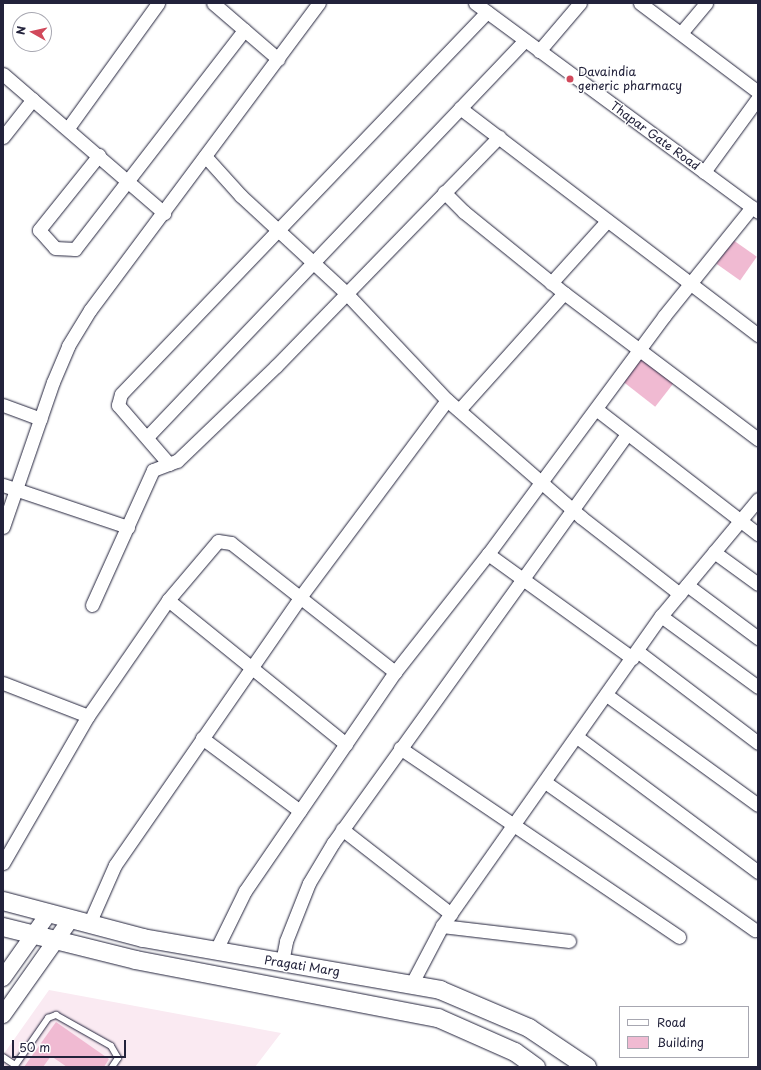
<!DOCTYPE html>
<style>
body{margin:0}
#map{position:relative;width:761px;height:1070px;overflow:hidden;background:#fff;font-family:"Playpen Sans",sans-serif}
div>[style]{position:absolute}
.built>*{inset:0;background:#faeaf2}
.building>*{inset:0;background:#f0bad2;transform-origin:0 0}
.roads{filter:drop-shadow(0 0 1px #22223b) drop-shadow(0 0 1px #22223b)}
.service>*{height:6px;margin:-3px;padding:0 3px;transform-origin:3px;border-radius:3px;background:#fff}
.minor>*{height:13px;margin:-6.5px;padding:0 6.5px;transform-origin:6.5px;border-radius:6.5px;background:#fff}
.tertiary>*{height:16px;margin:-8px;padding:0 8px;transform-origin:8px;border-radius:8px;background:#fff}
.secondary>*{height:18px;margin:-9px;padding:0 9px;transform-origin:9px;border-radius:9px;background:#fff}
.dots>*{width:11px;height:11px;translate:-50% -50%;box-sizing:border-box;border:2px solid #fff;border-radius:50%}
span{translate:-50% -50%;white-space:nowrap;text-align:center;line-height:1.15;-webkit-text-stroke:3px #fff;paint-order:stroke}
.poi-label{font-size:12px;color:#22223b}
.left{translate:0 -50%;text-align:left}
.street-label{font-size:12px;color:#22223b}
.frame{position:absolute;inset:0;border:4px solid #22223b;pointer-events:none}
.legend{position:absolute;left:619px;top:1006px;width:130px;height:52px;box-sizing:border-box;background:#fff;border:1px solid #a7a7b1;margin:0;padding:5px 7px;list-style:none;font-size:12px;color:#22223b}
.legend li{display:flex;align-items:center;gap:8px;height:20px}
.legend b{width:20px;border:1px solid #a7a7b1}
.north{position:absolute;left:12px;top:12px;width:40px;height:40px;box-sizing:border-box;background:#fff;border:1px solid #a7a7b1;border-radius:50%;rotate:278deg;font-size:11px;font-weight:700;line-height:16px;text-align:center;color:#22223b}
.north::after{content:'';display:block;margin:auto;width:14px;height:18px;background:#d1495b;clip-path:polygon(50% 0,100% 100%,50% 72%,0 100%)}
.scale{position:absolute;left:12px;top:1040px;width:114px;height:18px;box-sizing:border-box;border:2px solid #22223b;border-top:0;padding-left:5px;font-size:12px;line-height:14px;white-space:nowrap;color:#22223b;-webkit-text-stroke:3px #fff;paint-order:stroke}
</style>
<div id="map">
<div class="built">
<div style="clip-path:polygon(49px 990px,119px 1003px,281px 1033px,255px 1067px,3px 1067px,3px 1055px)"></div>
</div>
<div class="building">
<div style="left:733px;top:240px;width:29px;height:29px;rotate:35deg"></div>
<div style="left:641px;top:355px;width:43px;height:32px;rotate:38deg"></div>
<div style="clip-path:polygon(56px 1022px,109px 1059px,104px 1067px,67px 1067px,51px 1056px,43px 1067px,24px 1067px)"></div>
</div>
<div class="roads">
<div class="service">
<div style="left:3px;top:1057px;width:14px;rotate:34deg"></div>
<div style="left:14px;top:1067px;width:60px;rotate:-55.2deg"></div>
<div style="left:48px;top:1018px;width:9px;rotate:-21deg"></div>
<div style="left:56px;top:1015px;width:63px;rotate:29.4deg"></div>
<div style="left:111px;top:1046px;width:14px;rotate:60deg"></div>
<div style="left:118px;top:1058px;width:11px;rotate:124deg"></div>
</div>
<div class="minor">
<div style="left:213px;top:3px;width:86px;rotate:40.7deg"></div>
<div style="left:475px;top:3px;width:352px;rotate:36.4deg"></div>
<div style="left:640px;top:3px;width:148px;rotate:37deg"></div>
<div style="left:681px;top:33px;width:39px;rotate:-50deg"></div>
<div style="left:539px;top:51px;width:63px;rotate:-49.5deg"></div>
<div style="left:3px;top:74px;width:213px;rotate:40.8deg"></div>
<div style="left:460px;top:108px;width:375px;rotate:37.3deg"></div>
<div style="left:68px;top:128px;width:154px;rotate:-54.2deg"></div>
<div style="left:3px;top:137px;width:48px;rotate:-51.7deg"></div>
<div style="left:99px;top:155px;width:96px;rotate:128.7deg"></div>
<div style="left:39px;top:230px;width:24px;rotate:48deg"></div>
<div style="left:55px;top:248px;width:20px;rotate:3deg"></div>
<div style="left:75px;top:249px;width:277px;rotate:-52.3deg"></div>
<div style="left:205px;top:156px;width:54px;rotate:48deg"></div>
<div style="left:241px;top:196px;width:143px;rotate:42.7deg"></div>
<div style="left:346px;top:293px;width:147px;rotate:46.7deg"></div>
<div style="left:447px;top:400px;width:178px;rotate:41.1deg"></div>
<div style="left:581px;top:517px;width:125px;rotate:37.9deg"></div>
<div style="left:704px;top:172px;width:92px;rotate:-53.9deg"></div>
<div style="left:444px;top:192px;width:28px;rotate:45deg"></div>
<div style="left:464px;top:212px;width:129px;rotate:39deg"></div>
<div style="left:564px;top:293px;width:243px;rotate:37deg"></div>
<div style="left:551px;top:283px;width:84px;rotate:-47.9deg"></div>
<div style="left:3px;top:405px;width:40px;rotate:20.2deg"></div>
<div style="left:596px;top:409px;width:205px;rotate:37.7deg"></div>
<div style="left:459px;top:410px;width:157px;rotate:-48.1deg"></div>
<div style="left:147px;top:437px;width:548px;rotate:-46.4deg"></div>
<div style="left:169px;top:464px;width:78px;rotate:-130.8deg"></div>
<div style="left:118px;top:405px;width:11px;rotate:-75deg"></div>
<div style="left:121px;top:394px;width:529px;rotate:-46.23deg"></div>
<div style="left:3px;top:485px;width:132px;rotate:18.6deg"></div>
<div style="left:3px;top:527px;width:153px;rotate:-71deg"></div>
<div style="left:53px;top:382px;width:39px;rotate:-67deg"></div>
<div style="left:68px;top:346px;width:42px;rotate:-58.6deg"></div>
<div style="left:90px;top:310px;width:383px;rotate:-53.3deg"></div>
<div style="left:714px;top:552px;width:54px;rotate:36deg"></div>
<div style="left:488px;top:554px;width:178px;rotate:35.8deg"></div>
<div style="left:687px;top:585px;width:89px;rotate:36.7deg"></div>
<div style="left:168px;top:600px;width:229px;rotate:39deg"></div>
<div style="left:92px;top:605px;width:148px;rotate:-65.7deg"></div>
<div style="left:153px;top:470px;width:26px;rotate:-21deg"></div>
<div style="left:177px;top:461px;width:137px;rotate:-43.8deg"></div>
<div style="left:276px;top:366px;width:320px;rotate:-45.8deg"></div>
<div style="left:661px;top:616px;width:120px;rotate:36.2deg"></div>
<div style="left:637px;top:651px;width:152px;rotate:37.2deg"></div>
<div style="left:3px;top:683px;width:91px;rotate:21.2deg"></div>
<div style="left:608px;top:696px;width:185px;rotate:36deg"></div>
<div style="left:577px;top:737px;width:226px;rotate:36.7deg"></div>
<div style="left:202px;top:738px;width:122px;rotate:36.7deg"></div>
<div style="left:400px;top:748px;width:337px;rotate:34.1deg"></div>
<div style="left:545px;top:782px;width:257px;rotate:35.2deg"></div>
<div style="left:342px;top:829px;width:138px;rotate:37.9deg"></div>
<div style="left:3px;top:863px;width:170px;rotate:-60deg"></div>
<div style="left:88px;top:716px;width:141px;rotate:-55.4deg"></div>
<div style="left:168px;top:600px;width:77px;rotate:-49.7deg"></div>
<div style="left:218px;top:541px;width:13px;rotate:9deg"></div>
<div style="left:231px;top:543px;width:209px;rotate:38.2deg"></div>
<div style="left:89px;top:924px;width:64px;rotate:-66.2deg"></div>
<div style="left:115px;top:865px;width:327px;rotate:-55.3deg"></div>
<div style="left:301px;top:596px;width:244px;rotate:-53.3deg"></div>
<div style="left:442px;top:926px;width:128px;rotate:6.7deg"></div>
<div style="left:215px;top:952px;width:68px;rotate:-63.8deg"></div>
<div style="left:245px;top:891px;width:265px;rotate:-55.6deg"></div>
<div style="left:395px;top:672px;width:150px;rotate:-51.8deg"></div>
<div style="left:488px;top:554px;width:296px;rotate:-53.5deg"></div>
<div style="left:664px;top:316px;width:140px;rotate:-51.1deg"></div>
<div style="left:282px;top:962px;width:21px;rotate:-79deg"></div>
<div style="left:286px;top:941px;width:62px;rotate:-68.4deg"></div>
<div style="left:309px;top:883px;width:47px;rotate:-59deg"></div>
<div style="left:333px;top:843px;width:504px;rotate:-54.29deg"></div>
<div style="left:411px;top:985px;width:67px;rotate:-62.3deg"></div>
<div style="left:442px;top:926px;width:380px;rotate:-54.8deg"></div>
<div style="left:661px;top:616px;width:152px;rotate:-50.3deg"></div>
</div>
<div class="tertiary">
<div style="left:3px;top:978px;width:80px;rotate:-54.7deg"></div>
<div style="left:3px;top:1015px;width:118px;rotate:-54.7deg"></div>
</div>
<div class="secondary">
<div style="left:3px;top:901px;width:145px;rotate:14.8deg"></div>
<div style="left:143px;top:938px;width:302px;rotate:9.9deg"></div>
<div style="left:440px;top:990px;width:97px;rotate:23.1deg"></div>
<div style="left:529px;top:1028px;width:70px;rotate:33.9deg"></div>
<div style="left:3px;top:927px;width:137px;rotate:13.9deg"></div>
<div style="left:136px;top:960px;width:308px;rotate:10.9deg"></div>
<div style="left:438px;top:1018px;width:84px;rotate:23.8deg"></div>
<div style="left:515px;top:1052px;width:26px;rotate:36deg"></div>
</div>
</div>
<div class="dots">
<div style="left:570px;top:79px;background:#d1495b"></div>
</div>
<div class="poi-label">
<span class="left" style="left:578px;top:79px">Davaindia<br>generic pharmacy</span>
</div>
<div class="street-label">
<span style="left:655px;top:136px;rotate:36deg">Thapar Gate Road</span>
<span style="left:302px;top:966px;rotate:9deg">Pragati Marg</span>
</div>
<div class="frame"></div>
<ul class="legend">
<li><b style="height:5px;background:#fff"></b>Road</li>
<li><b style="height:11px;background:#f0bad2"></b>Building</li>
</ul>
<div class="north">N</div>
<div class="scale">50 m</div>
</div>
